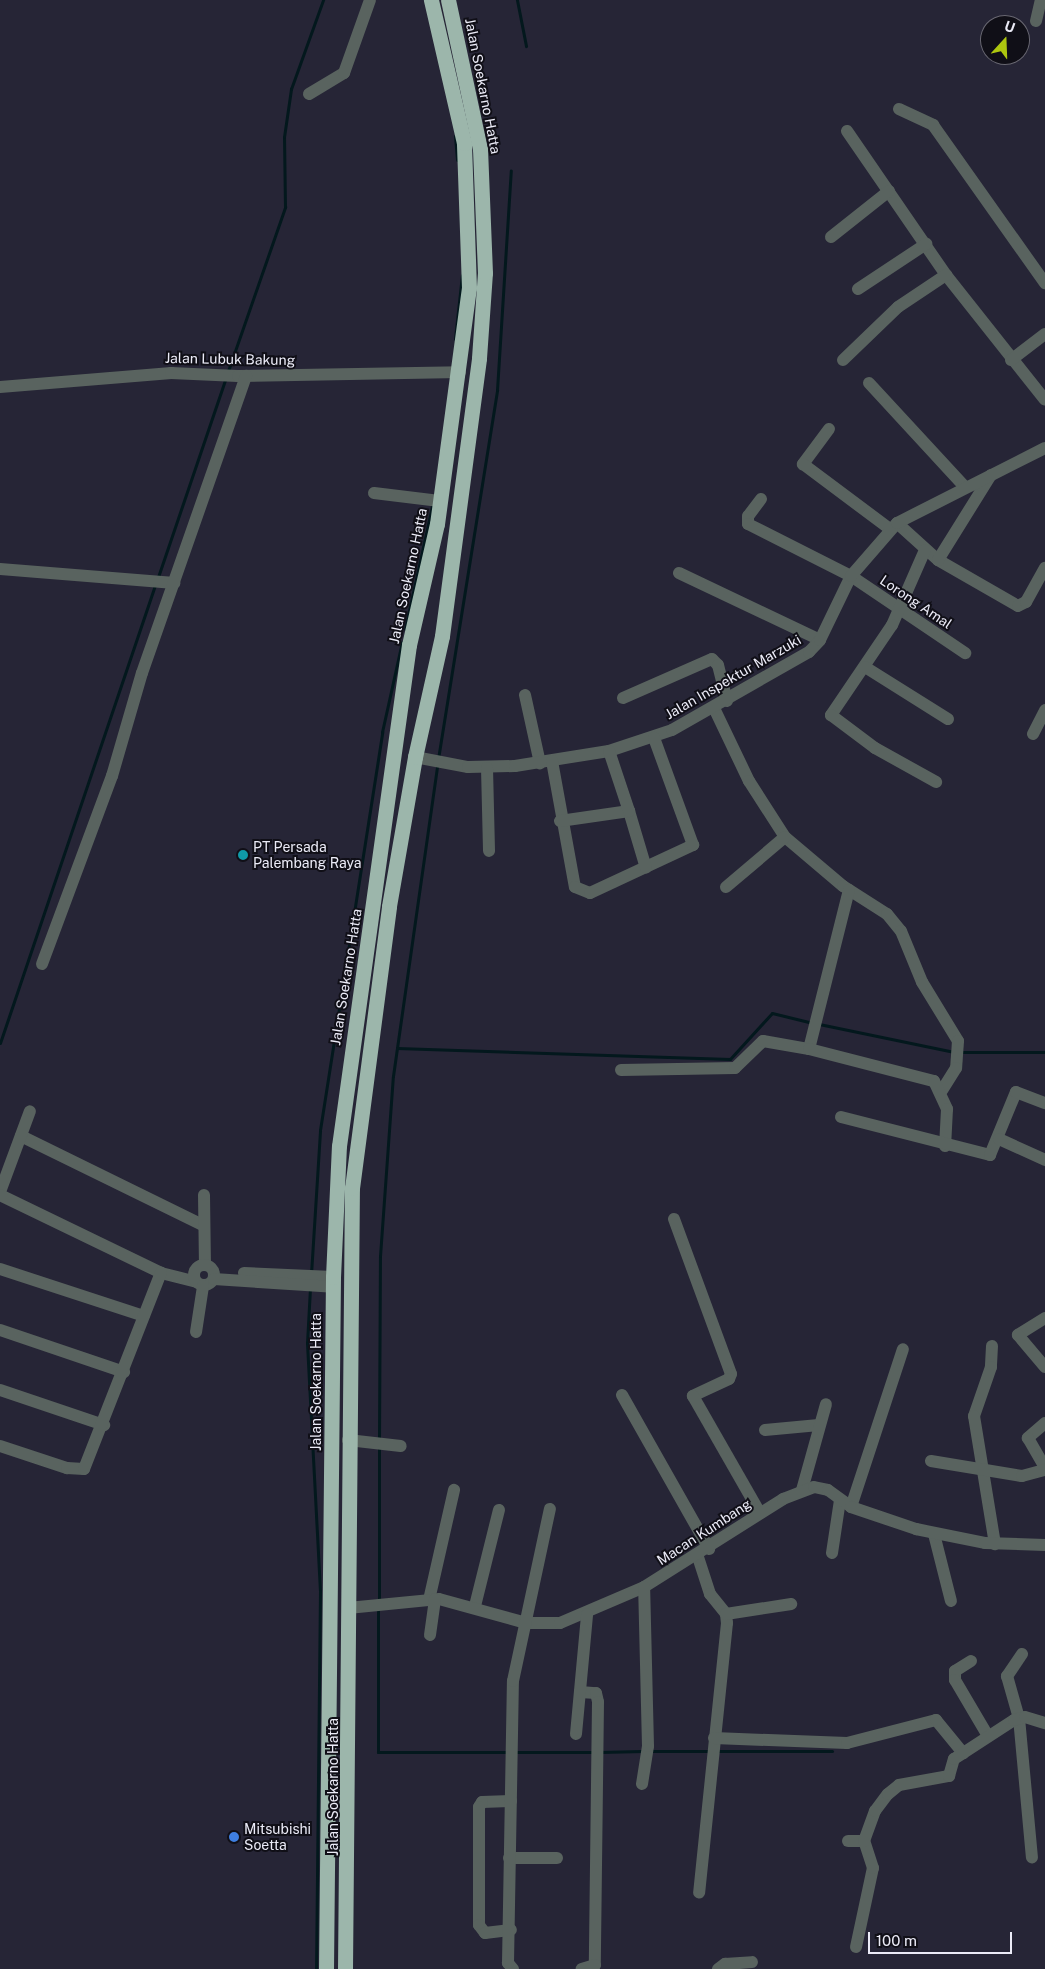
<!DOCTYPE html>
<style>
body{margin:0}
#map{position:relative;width:1045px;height:1969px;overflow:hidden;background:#262536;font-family:"Public Sans",sans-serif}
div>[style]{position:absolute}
.stream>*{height:3px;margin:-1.5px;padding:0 1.5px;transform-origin:1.5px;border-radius:1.5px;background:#03181d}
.minor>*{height:12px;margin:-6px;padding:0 6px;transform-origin:6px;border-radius:6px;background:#59635f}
.minor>.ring{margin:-6px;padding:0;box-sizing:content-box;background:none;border:12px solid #59635f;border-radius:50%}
.highway>*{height:15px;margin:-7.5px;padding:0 7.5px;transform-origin:7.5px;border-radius:7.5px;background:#9cb6ab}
.dots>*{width:14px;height:14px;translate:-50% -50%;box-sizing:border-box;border:2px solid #100f17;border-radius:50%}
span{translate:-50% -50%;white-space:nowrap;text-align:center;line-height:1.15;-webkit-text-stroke:4px #100f17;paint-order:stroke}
.street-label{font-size:14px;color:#ebebf7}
.poi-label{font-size:14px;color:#ebebf7}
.left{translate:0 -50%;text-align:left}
.north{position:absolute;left:980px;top:15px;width:50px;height:50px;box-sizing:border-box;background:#100f17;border:1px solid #686771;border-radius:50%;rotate:20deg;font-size:14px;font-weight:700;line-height:20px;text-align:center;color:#ebebf7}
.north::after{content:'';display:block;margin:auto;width:18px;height:22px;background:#adc60f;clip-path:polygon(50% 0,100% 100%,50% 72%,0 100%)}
.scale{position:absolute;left:868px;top:1932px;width:144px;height:22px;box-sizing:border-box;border:2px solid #ebebf7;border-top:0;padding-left:6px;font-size:15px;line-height:18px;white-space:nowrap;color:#ebebf7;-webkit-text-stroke:4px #100f17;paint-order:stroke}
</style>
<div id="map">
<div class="stream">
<div style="left:517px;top:0;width:47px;rotate:78.9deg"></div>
<div style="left:455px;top:136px;width:24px;rotate:85deg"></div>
<div style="left:455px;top:339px;width:64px;rotate:-83.8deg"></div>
<div style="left:228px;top:371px;width:174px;rotate:-70.8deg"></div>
<div style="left:285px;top:207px;width:70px;rotate:-90.8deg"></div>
<div style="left:284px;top:137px;width:49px;rotate:-81.7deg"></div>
<div style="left:291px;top:89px;width:95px;rotate:-70.2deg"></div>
<div style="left:158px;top:577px;width:208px;rotate:-71.2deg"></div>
<div style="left:405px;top:629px;width:126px;rotate:-77.6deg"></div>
<div style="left:438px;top:759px;width:374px;rotate:-80.9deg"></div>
<div style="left:497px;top:390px;width:220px;rotate:-86.4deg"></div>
<div style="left:819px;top:1024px;width:138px;rotate:11.7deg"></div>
<div style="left:0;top:1043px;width:483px;rotate:-71.3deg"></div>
<div style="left:397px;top:1048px;width:333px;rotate:1.9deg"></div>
<div style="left:730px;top:1059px;width:62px;rotate:-47.6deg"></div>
<div style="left:772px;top:1013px;width:42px;rotate:13.7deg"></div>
<div style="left:961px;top:1052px;width:84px"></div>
<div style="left:311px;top:1274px;width:144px;rotate:-86.4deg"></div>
<div style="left:320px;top:1130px;width:403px;rotate:-81.1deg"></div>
<div style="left:382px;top:732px;width:92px;rotate:-77.5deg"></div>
<div style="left:310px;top:1288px;width:55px;rotate:93.1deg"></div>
<div style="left:307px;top:1343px;width:248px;rotate:87deg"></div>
<div style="left:320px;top:1591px;width:378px;rotate:90.6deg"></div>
<div style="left:379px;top:1441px;width:185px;rotate:-89.7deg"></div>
<div style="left:380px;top:1256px;width:180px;rotate:-85.9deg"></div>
<div style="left:393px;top:1076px;width:314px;rotate:-81.9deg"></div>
<div style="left:379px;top:1601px;width:154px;rotate:-90deg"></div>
<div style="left:378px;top:1609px;width:143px;rotate:90deg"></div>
<div style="left:378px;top:1752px;width:130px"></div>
<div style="left:650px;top:1751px;width:61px"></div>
<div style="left:717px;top:1751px;width:115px"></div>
<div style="left:515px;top:1752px;width:78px"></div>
<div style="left:600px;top:1752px;width:43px;rotate:-1.3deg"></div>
</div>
<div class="minor">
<div style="left:1036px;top:21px;width:22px;rotate:-77deg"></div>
<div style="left:309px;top:94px;width:41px;rotate:-31deg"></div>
<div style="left:344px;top:73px;width:77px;rotate:-70.4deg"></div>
<div style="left:899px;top:109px;width:38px;rotate:25deg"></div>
<div style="left:933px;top:125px;width:194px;rotate:54.7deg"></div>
<div style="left:847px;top:131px;width:175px;rotate:55.5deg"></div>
<div style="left:946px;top:275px;width:159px;rotate:51.6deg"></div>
<div style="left:831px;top:237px;width:74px;rotate:-38.4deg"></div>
<div style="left:858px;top:289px;width:82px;rotate:-33.5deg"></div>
<div style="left:843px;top:360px;width:76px;rotate:-43.9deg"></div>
<div style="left:898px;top:307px;width:58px;rotate:-33.7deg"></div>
<div style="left:1011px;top:360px;width:43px;rotate:-37.4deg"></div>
<div style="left:869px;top:383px;width:142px;rotate:47.3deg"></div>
<div style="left:0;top:387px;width:172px;rotate:-4.7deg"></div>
<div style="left:171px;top:373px;width:67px;rotate:2.6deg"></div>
<div style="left:238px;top:376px;width:222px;rotate:-1deg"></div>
<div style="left:829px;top:429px;width:44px;rotate:126.6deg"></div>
<div style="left:803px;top:464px;width:109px;rotate:36.8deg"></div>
<div style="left:374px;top:493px;width:66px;rotate:6.9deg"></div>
<div style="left:761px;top:499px;width:21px;rotate:127deg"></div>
<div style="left:748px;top:516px;width:8px;rotate:90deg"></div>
<div style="left:748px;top:524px;width:115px;rotate:26.8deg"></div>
<div style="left:851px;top:576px;width:138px;rotate:34deg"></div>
<div style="left:897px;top:523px;width:55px;rotate:42.1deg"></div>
<div style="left:938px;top:560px;width:92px;rotate:29.9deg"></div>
<div style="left:1018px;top:606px;width:9px;rotate:-27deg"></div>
<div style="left:1026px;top:602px;width:39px;rotate:-61deg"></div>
<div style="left:925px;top:550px;width:82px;rotate:113.7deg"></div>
<div style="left:892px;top:625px;width:109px;rotate:124.1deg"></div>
<div style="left:831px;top:715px;width:55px;rotate:36.9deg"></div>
<div style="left:875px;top:748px;width:70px;rotate:29.1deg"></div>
<div style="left:938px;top:560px;width:100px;rotate:-58.1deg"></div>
<div style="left:0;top:569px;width:175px;rotate:4.6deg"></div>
<div style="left:679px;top:573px;width:156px;rotate:25.4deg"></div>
<div style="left:865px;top:667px;width:98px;rotate:32.1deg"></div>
<div style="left:525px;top:695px;width:70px;rotate:77.6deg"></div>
<div style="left:623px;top:698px;width:97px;rotate:-23.7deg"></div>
<div style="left:712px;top:659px;width:8px;rotate:45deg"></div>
<div style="left:718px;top:665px;width:37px;rotate:76deg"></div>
<div style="left:714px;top:708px;width:81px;rotate:64.4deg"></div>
<div style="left:749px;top:781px;width:67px;rotate:57.3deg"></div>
<div style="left:785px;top:837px;width:76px;rotate:40.2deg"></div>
<div style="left:843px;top:886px;width:52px;rotate:32.5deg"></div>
<div style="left:887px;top:914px;width:22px;rotate:51deg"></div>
<div style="left:901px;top:931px;width:55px;rotate:67.6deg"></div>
<div style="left:922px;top:982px;width:69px;rotate:58.6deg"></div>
<div style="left:958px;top:1041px;width:27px;rotate:94deg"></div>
<div style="left:956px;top:1068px;width:26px;rotate:122deg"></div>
<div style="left:1033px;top:734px;width:27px;rotate:-63deg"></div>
<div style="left:415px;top:757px;width:54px;rotate:10.7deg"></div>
<div style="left:468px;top:767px;width:47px;rotate:-1.2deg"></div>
<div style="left:515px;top:766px;width:95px;rotate:-9.1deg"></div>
<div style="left:609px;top:751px;width:66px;rotate:-18.4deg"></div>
<div style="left:672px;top:730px;width:158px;rotate:-29.7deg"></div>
<div style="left:809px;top:652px;width:16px;rotate:-47deg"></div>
<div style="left:820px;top:640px;width:71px;rotate:-64.2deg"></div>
<div style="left:851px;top:576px;width:70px;rotate:-49deg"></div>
<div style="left:897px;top:523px;width:166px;rotate:-26.9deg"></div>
<div style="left:552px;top:761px;width:128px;rotate:79.7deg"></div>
<div style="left:575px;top:887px;width:16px;rotate:22deg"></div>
<div style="left:590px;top:893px;width:114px;rotate:-25deg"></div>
<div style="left:693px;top:845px;width:114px;rotate:-110deg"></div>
<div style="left:487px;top:768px;width:83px;rotate:88.6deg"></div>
<div style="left:629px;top:811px;width:59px;rotate:73.4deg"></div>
<div style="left:560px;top:821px;width:70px;rotate:-8.2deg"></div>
<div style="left:629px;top:811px;width:63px;rotate:-108.4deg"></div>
<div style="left:726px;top:887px;width:77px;rotate:-40.3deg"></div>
<div style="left:42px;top:964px;width:201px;rotate:-69.6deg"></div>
<div style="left:112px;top:776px;width:107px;rotate:-73.8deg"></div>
<div style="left:142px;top:673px;width:315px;rotate:-70.7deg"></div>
<div style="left:809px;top:1049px;width:164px;rotate:-75.9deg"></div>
<div style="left:621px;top:1070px;width:114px;rotate:-1deg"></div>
<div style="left:735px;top:1068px;width:39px;rotate:-44deg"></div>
<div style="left:763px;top:1041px;width:47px;rotate:9.9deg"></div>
<div style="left:809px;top:1049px;width:129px;rotate:14.4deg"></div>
<div style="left:934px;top:1081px;width:31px;rotate:65deg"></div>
<div style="left:947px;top:1109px;width:37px;rotate:93deg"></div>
<div style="left:841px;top:1117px;width:154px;rotate:14.3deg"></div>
<div style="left:990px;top:1155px;width:68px;rotate:-67.6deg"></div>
<div style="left:1016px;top:1092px;width:31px;rotate:21deg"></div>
<div style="left:21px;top:1136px;width:203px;rotate:26.1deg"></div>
<div style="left:999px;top:1139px;width:51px;rotate:24.5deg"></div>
<div style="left:0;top:1192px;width:86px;rotate:-69.7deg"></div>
<div style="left:0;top:1195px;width:179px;rotate:25.8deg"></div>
<div style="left:161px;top:1273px;width:36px;rotate:14deg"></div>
<div style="left:204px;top:1195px;width:70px;rotate:89.2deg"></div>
<div style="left:674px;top:1219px;width:165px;rotate:69.8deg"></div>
<div style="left:731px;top:1374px;width:5px;rotate:112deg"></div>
<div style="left:729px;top:1379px;width:40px;rotate:155deg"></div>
<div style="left:693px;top:1396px;width:135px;rotate:60.2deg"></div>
<div class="ring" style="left:194px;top:1265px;width:8px;height:8px"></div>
<div style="left:0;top:1269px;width:151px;rotate:18.1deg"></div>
<div style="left:244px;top:1273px;width:89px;rotate:2.6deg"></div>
<div style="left:214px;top:1279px;width:119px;rotate:3.8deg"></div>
<div style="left:1045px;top:1318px;width:32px;rotate:148deg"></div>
<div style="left:1018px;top:1335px;width:42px;rotate:49.8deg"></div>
<div style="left:0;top:1330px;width:131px;rotate:18.7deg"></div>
<div style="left:196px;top:1332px;width:47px;rotate:-81.3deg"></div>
<div style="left:992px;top:1346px;width:21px;rotate:93deg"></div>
<div style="left:991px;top:1367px;width:52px;rotate:109.1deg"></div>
<div style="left:974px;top:1416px;width:130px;rotate:80.7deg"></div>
<div style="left:0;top:1390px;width:110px;rotate:18.6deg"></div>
<div style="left:622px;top:1395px;width:177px;rotate:60.5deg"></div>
<div style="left:1045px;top:1423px;width:23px;rotate:139deg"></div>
<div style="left:1028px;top:1438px;width:34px;rotate:60deg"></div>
<div style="left:765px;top:1430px;width:54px;rotate:-5.3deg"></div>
<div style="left:348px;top:1440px;width:53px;rotate:6.5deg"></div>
<div style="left:0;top:1446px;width:71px;rotate:18.2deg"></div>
<div style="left:67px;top:1468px;width:17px;rotate:3deg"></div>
<div style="left:84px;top:1469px;width:211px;rotate:-68.6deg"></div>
<div style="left:931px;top:1461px;width:92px;rotate:9.4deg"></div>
<div style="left:1022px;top:1476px;width:24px;rotate:-15deg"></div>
<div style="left:802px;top:1490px;width:89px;rotate:-74.4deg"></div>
<div style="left:851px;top:1507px;width:166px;rotate:-71.8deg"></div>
<div style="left:934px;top:1534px;width:69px;rotate:75.8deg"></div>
<div style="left:832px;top:1553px;width:54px;rotate:-81.4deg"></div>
<div style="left:698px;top:1557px;width:39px;rotate:72deg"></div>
<div style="left:710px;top:1594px;width:26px;rotate:51deg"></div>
<div style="left:726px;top:1614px;width:9px;rotate:84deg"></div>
<div style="left:727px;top:1623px;width:271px;rotate:95.9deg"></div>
<div style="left:429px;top:1600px;width:113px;rotate:-77.2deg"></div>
<div style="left:475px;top:1606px;width:99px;rotate:-76deg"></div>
<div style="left:348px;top:1608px;width:91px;rotate:-5.6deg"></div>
<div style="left:439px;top:1599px;width:90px;rotate:15.4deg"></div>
<div style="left:526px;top:1623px;width:34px"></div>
<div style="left:560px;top:1623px;width:91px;rotate:-23.2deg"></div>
<div style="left:644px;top:1587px;width:165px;rotate:-32.3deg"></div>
<div style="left:783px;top:1499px;width:33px;rotate:-21deg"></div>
<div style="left:814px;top:1487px;width:14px;rotate:12deg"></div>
<div style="left:828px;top:1490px;width:29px;rotate:36deg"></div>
<div style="left:851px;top:1507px;width:69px;rotate:18.7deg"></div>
<div style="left:916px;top:1529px;width:70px;rotate:11.5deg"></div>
<div style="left:985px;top:1543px;width:60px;rotate:1.9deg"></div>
<div style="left:726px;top:1614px;width:66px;rotate:-8.7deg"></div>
<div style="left:430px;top:1635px;width:36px;rotate:-82deg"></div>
<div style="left:1022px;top:1654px;width:27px;rotate:124deg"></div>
<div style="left:1007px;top:1676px;width:44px;rotate:74.1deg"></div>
<div style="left:1019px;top:1718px;width:140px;rotate:84.7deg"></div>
<div style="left:971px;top:1661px;width:19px;rotate:148deg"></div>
<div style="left:955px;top:1671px;width:9px;rotate:90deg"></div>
<div style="left:955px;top:1680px;width:65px;rotate:59.5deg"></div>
<div style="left:580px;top:1692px;width:16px;rotate:4deg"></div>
<div style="left:596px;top:1693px;width:9px;rotate:77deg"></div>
<div style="left:598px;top:1702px;width:263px;rotate:90.7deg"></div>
<div style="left:595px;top:1965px;width:14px;rotate:163deg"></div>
<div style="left:576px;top:1734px;width:120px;rotate:-84.7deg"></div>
<div style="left:714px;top:1738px;width:133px;rotate:2.2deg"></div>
<div style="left:847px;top:1743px;width:92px;rotate:-14.5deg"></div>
<div style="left:936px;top:1720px;width:43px;rotate:50.7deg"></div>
<div style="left:642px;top:1784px;width:38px;rotate:-81deg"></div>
<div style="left:648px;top:1746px;width:159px;rotate:-91.4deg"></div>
<div style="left:511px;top:1801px;width:29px;rotate:178deg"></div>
<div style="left:482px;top:1802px;width:6px;rotate:121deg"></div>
<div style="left:479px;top:1807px;width:118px;rotate:90deg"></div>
<div style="left:479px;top:1925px;width:10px;rotate:53deg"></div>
<div style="left:485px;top:1933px;width:26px;rotate:-7deg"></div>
<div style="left:848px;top:1841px;width:16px"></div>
<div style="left:509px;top:1858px;width:48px"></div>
<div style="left:856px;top:1947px;width:81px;rotate:-77.9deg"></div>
<div style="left:873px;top:1868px;width:28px;rotate:-108deg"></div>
<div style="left:864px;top:1841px;width:32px;rotate:-70deg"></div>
<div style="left:875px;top:1811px;width:21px;rotate:-53deg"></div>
<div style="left:888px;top:1794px;width:14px;rotate:-39deg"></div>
<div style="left:899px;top:1785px;width:51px;rotate:-10.2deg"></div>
<div style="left:949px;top:1776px;width:18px;rotate:-74deg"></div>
<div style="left:954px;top:1759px;width:72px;rotate:-33deg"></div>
<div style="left:1014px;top:1720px;width:11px;rotate:-15deg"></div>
<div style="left:1025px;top:1717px;width:21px;rotate:17deg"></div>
<div style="left:513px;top:1969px;width:8px;rotate:-130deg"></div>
<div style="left:508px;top:1963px;width:282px;rotate:-89deg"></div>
<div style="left:513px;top:1681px;width:176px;rotate:-77.9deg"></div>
<div style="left:718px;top:1969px;width:9px;rotate:-36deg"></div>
<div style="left:725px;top:1964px;width:27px;rotate:-4deg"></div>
</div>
<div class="highway">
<div style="left:326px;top:1969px;width:692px;rotate:-89.42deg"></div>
<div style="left:333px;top:1277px;width:131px;rotate:-87.4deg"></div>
<div style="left:339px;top:1146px;width:506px;rotate:-82.05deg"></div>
<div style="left:409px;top:645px;width:124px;rotate:-77deg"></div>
<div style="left:437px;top:524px;width:238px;rotate:-82.3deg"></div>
<div style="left:469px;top:288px;width:145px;rotate:-92deg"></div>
<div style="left:464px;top:143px;width:147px;rotate:-103deg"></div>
<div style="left:345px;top:1969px;width:781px;rotate:-89.49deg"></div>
<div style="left:352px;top:1188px;width:284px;rotate:-82.5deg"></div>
<div style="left:389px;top:906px;width:151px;rotate:-80.1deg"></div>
<div style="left:415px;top:757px;width:124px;rotate:-77.4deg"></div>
<div style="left:442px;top:636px;width:280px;rotate:-82.4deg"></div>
<div style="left:479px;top:358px;width:85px;rotate:-86deg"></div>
<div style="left:485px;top:273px;width:124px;rotate:-92.3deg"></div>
<div style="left:480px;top:149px;width:152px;rotate:-102.1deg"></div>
</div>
<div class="dots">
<div style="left:243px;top:855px;background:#0f9aa8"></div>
<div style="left:234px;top:1837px;background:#3f7fe0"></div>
</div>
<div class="street-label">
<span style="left:483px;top:86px;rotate:79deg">Jalan Soekarno Hatta</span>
<span style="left:230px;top:359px;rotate:1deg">Jalan Lubuk Bakung</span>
<span style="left:408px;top:576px;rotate:-78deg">Jalan Soekarno Hatta</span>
<span style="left:916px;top:602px;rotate:34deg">Lorong Amal</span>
<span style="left:733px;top:677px;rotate:-30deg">Jalan Inspektur Marzuki</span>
<span style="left:346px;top:977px;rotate:-81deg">Jalan Soekarno Hatta</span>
<span style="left:316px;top:1382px;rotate:-90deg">Jalan Soekarno Hatta</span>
<span style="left:704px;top:1532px;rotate:-33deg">Macan Kumbang</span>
<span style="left:333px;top:1787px;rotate:-90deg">Jalan Soekarno Hatta</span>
</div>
<div class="poi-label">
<span class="left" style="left:253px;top:855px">PT Persada<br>Palembang Raya</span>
<span class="left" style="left:244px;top:1837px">Mitsubishi<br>Soetta</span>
</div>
<div class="north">U</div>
<div class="scale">100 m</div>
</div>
